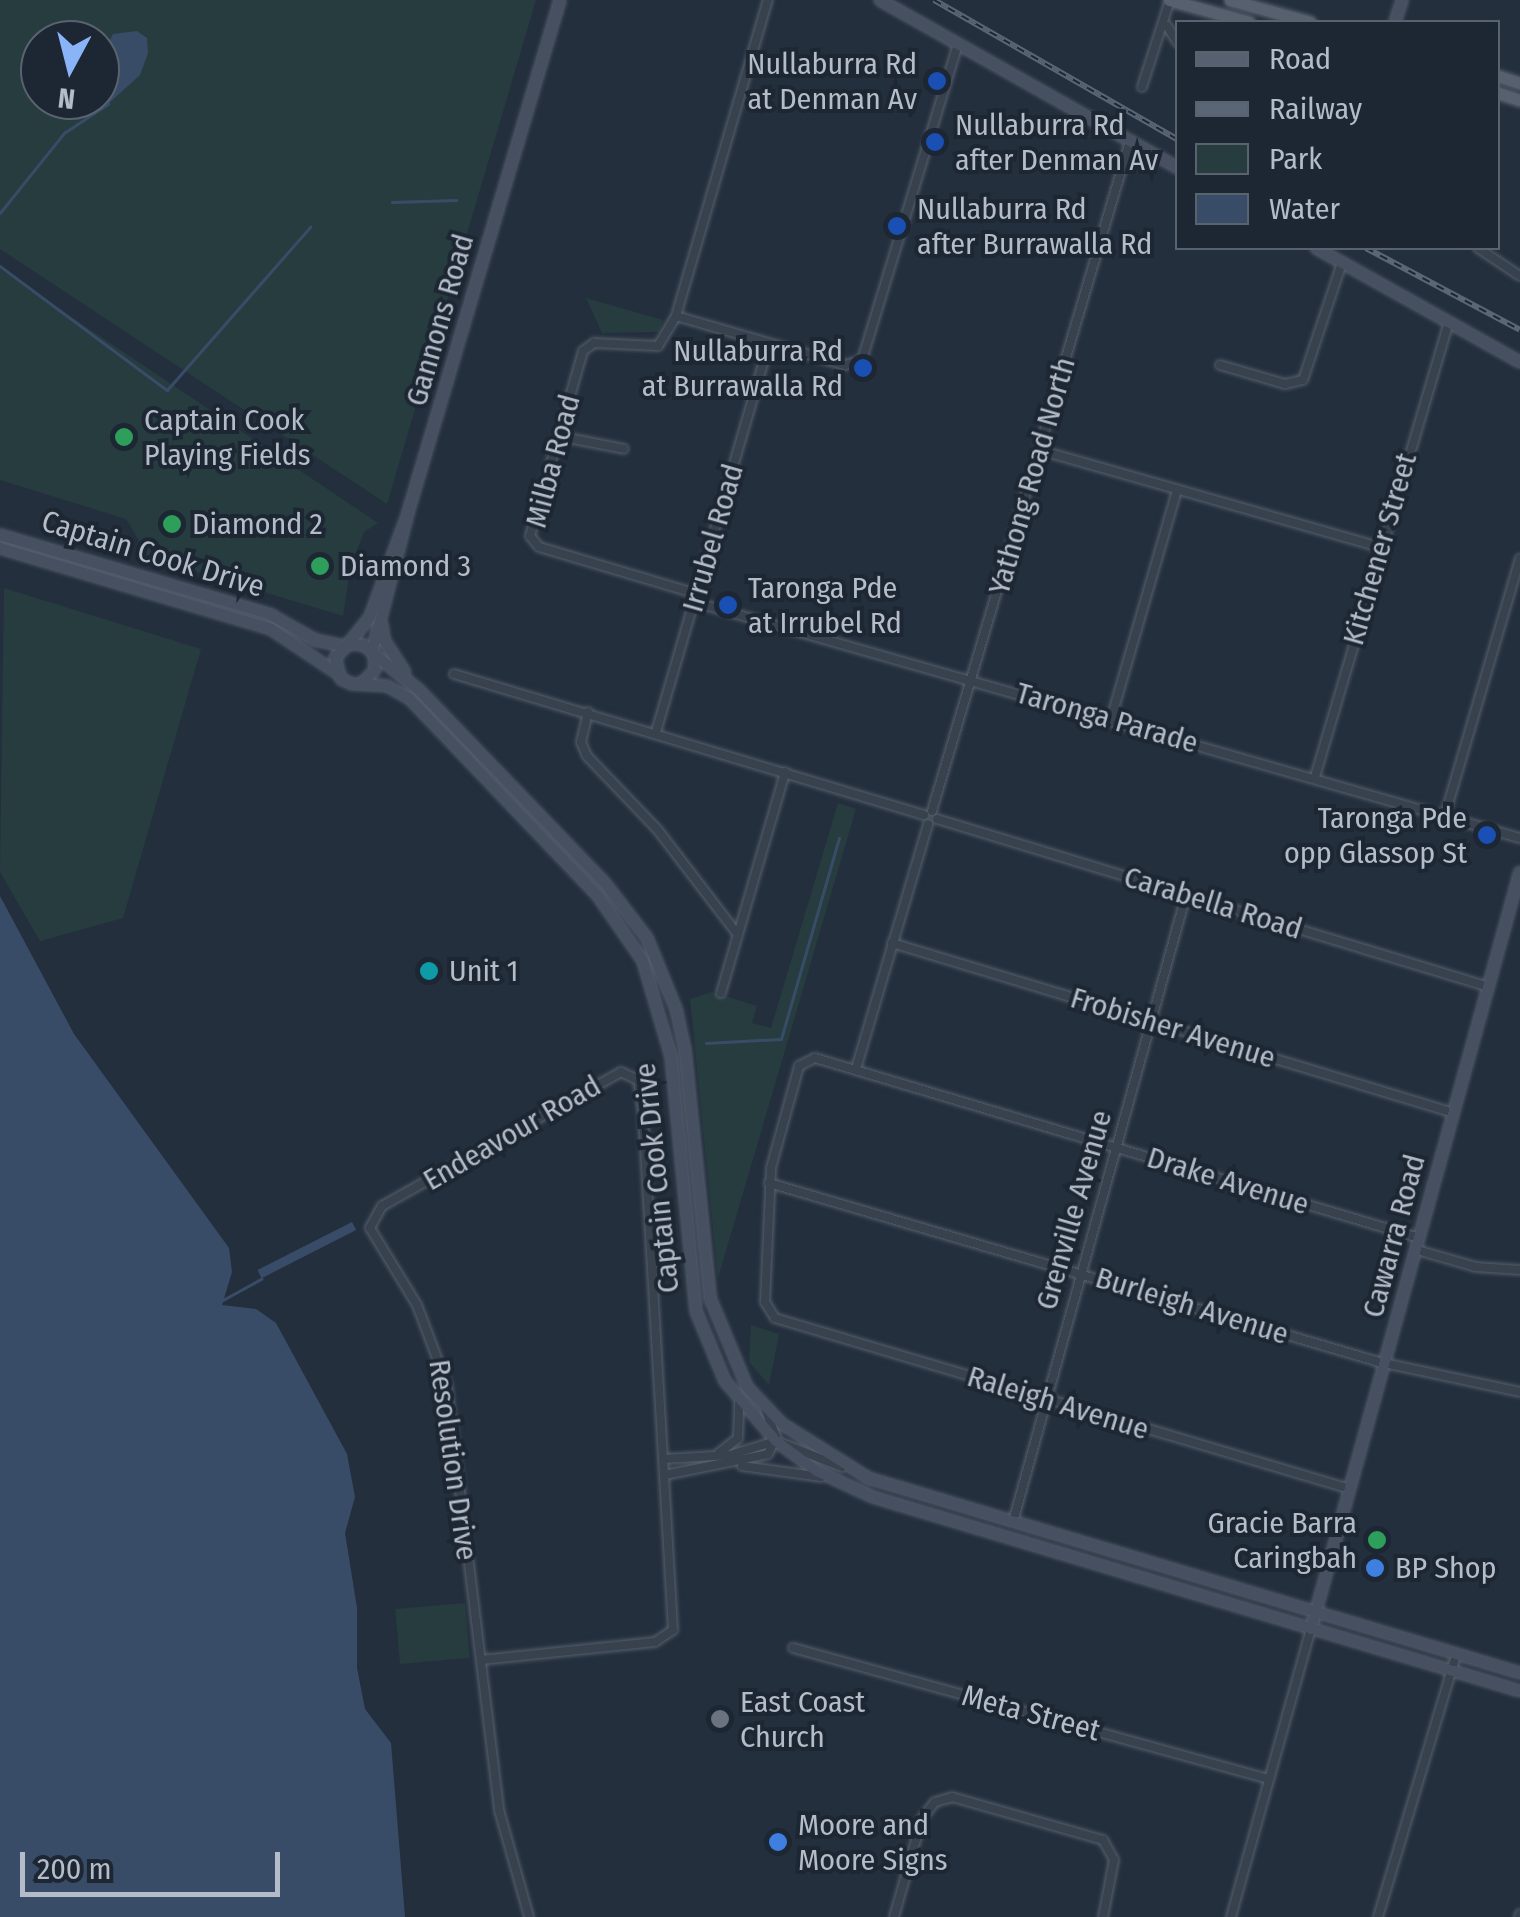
<!DOCTYPE html>
<style>
body{margin:0}
#map{position:relative;width:1520px;height:1917px;overflow:hidden;background:#242f3e;font-family:"Fira Sans Condensed",sans-serif}
div>[style]{position:absolute}
.green>*{inset:0;background:#263c3f;transform-origin:0 0}
.water>*{inset:0;background:#394c67;transform-origin:0 0}
.stream>*{height:2.5px;margin:-1.25px;padding:0 1.25px;transform-origin:1.25px;border-radius:1.25px;background:#394c67}
.roads{filter:drop-shadow(0 0 2px #565f6c) drop-shadow(0 0 2px #565f6c)}
.street>*{height:8px;margin:-4px;padding:0 4px;transform-origin:4px;border-radius:4px;background:#38414e}
.secondary>*{height:10px;margin:-5px;padding:0 5px;transform-origin:5px;border-radius:5px;background:#465061}
.primary>*{height:11px;margin:-5.5px;padding:0 5.5px;transform-origin:5.5px;border-radius:5.5px;background:#56606e}
.rail>*{height:6px;margin-top:-3px;transform-origin:0;background:repeating-linear-gradient(90deg,#1d2633 0 8px,#5a6575 0 16px);box-sizing:border-box;border-block:2px solid #5a6575}
.dots>*{width:28px;height:28px;translate:-50% -50%;box-sizing:border-box;border:5px solid #1d2633;border-radius:50%}
span{translate:-50% -50%;white-space:nowrap;text-align:center;line-height:1.15;-webkit-text-stroke:8px #1d2633;paint-order:stroke}
.poi-label{font-size:30px;color:#b4bcc9}
.right{translate:-100% -50%;text-align:right}
.left{translate:0 -50%;text-align:left}
.street-label{font-size:30px;color:#b4bcc9}
.legend{position:absolute;left:1175px;top:20px;width:325px;height:230px;box-sizing:border-box;background:#1d2633;border:2px solid #59626f;margin:0;padding:12px 18px;list-style:none;font-size:30px;color:#b4bcc9}
.legend li{display:flex;align-items:center;gap:20px;height:50px}
.legend b{width:50px;border:2px solid #59626f}
.north{position:absolute;left:20px;top:20px;width:100px;height:100px;box-sizing:border-box;background:#1d2633;border:2px solid #59626f;border-radius:50%;rotate:187deg;font-size:28px;font-weight:700;line-height:40px;text-align:center;color:#b4bcc9}
.north::after{content:'';display:block;margin:auto;width:35px;height:45px;background:#8ab4f8;clip-path:polygon(50% 0,100% 100%,50% 72%,0 100%)}
.scale{position:absolute;left:20px;top:1852px;width:260px;height:45px;box-sizing:border-box;border:5px solid #b4bcc9;border-top:0;padding-left:12px;font-size:30px;line-height:35px;white-space:nowrap;color:#b4bcc9;-webkit-text-stroke:8px #1d2633;paint-order:stroke}
</style>
<div id="map">
<div class="green">
<div style="clip-path:polygon(evenodd,0 0,536px 0,387px 504px,0 249px,0 0,40px 40px,100px 40px,100px 100px,40px 100px,40px 40px)"></div>
<div style="clip-path:polygon(0 269px,378px 523px,364px 532px,351px 565px,343px 616px,149px 557px,126px 519px,0 480px)"></div>
<div style="clip-path:polygon(586px 298px,663px 320px,659px 332px,602px 333px)"></div>
<div style="clip-path:polygon(4px 588px,201px 649px,123px 918px,40px 941px,0 872px)"></div>
<div style="clip-path:polygon(838px 803px,856px 809px,718px 1278px,690px 999px,712px 992px,757px 1006px,752px 1023px,771px 1028px)"></div>
<div style="clip-path:polygon(751px 1325px,779px 1334px,769px 1385px,749px 1362px)"></div>
<div style="left:465px;top:1603px;width:55px;height:70px;rotate:85deg"></div>
</div>
<div class="water">
<div style="clip-path:polygon(137px 31px,147px 38px,148px 53px,140px 75px,108px 104px,107px 46px,113px 34px)"></div>
<div style="clip-path:polygon(0 896px,74px 1034px,229px 1248px,232px 1272px,222px 1305px,256px 1309px,276px 1323px,347px 1454px,355px 1497px,345px 1533px,357px 1608px,357px 1668px,365px 1709px,391px 1743px,405px 1917px,0 1917px)"></div>
<div style="left:352px;top:1222px;width:9px;height:106px;rotate:63deg"></div>
</div>
<div class="stream">
<div style="left:392px;top:202px;width:64px;rotate:-1.8deg"></div>
<div style="left:0;top:213px;width:102px;rotate:-51.3deg"></div>
<div style="left:64px;top:133px;width:53px;rotate:-33.4deg"></div>
<div style="left:0;top:266px;width:208px;rotate:36.6deg"></div>
<div style="left:167px;top:390px;width:217px;rotate:-48.7deg"></div>
<div style="left:706px;top:1043px;width:75px;rotate:-3.1deg"></div>
<div style="left:781px;top:1039px;width:209px;rotate:-73.9deg"></div>
<div style="left:221px;top:1301px;width:46px;rotate:-28.8deg"></div>
</div>
<div class="roads">
<div class="street">
<div style="left:1167px;top:26px;width:20px;rotate:57deg"></div>
<div style="left:1142px;top:87px;width:91px;rotate:-72.2deg"></div>
<div style="left:1478px;top:248px;width:50px;rotate:33.7deg"></div>
<div style="left:676px;top:316px;width:176px;rotate:16.2deg"></div>
<div style="left:845px;top:365px;width:18px;rotate:-16deg"></div>
<div style="left:862px;top:360px;width:330px;rotate:-73.1deg"></div>
<div style="left:1220px;top:365px;width:68px;rotate:16.3deg"></div>
<div style="left:1285px;top:384px;width:18px;rotate:-13deg"></div>
<div style="left:1303px;top:380px;width:123px;rotate:-71.6deg"></div>
<div style="left:558px;top:436px;width:67px;rotate:11.1deg"></div>
<div style="left:1039px;top:450px;width:355px;rotate:15.9deg"></div>
<div style="left:697px;top:594px;width:165px;rotate:-163.4deg"></div>
<div style="left:539px;top:547px;width:14px;rotate:-129deg"></div>
<div style="left:530px;top:536px;width:192px;rotate:-74deg"></div>
<div style="left:583px;top:351px;width:14px;rotate:-36deg"></div>
<div style="left:594px;top:343px;width:64px;rotate:2.7deg"></div>
<div style="left:658px;top:346px;width:35px;rotate:-59deg"></div>
<div style="left:676px;top:316px;width:329px;rotate:-73.8deg"></div>
<div style="left:694px;top:602px;width:859px;rotate:15.95deg"></div>
<div style="left:454px;top:674px;width:491px;rotate:16.7deg"></div>
<div style="left:588px;top:712px;width:31px;rotate:103deg"></div>
<div style="left:581px;top:742px;width:15px;rotate:67deg"></div>
<div style="left:587px;top:756px;width:101px;rotate:46.2deg"></div>
<div style="left:657px;top:829px;width:133px;rotate:52.6deg"></div>
<div style="left:1111px;top:719px;width:238px;rotate:-73.9deg"></div>
<div style="left:656px;top:732px;width:404px;rotate:-73.8deg"></div>
<div style="left:1315px;top:777px;width:473px;rotate:-73.6deg"></div>
<div style="left:932px;top:811px;width:699px;rotate:-73.54deg"></div>
<div style="left:1445px;top:815px;width:267px;rotate:-73.7deg"></div>
<div style="left:937px;top:819px;width:577px;rotate:16.93deg"></div>
<div style="left:892px;top:943px;width:587px;rotate:16.83deg"></div>
<div style="left:721px;top:993px;width:230px;rotate:-73.8deg"></div>
<div style="left:856px;top:1069px;width:255px;rotate:-73.6deg"></div>
<div style="left:769px;top:1183px;width:636px;rotate:16.35deg"></div>
<div style="left:1379px;top:1362px;width:144px;rotate:12deg"></div>
<div style="left:1417px;top:1250px;width:61px;rotate:16.1deg"></div>
<div style="left:1476px;top:1267px;width:44px;rotate:3.9deg"></div>
<div style="left:719px;top:1453px;width:24px;rotate:-38deg"></div>
<div style="left:738px;top:1438px;width:36px;rotate:-88deg"></div>
<div style="left:664px;top:1459px;width:66px;rotate:-3.5deg"></div>
<div style="left:730px;top:1455px;width:48px;rotate:-16.9deg"></div>
<div style="left:776px;top:1441px;width:71px;rotate:21.5deg"></div>
<div style="left:742px;top:1466px;width:80px;rotate:7.9deg"></div>
<div style="left:665px;top:1475px;width:105px;rotate:-11.5deg"></div>
<div style="left:768px;top:1454px;width:19px;rotate:-65deg"></div>
<div style="left:776px;top:1437px;width:30px;rotate:-111deg"></div>
<div style="left:1350px;top:1489px;width:600px;rotate:-163.44deg"></div>
<div style="left:775px;top:1318px;width:19px;rotate:-122deg"></div>
<div style="left:765px;top:1302px;width:134px;rotate:-87.4deg"></div>
<div style="left:771px;top:1168px;width:106px;rotate:-74.6deg"></div>
<div style="left:799px;top:1066px;width:18px;rotate:-27deg"></div>
<div style="left:815px;top:1058px;width:630px;rotate:16.59deg"></div>
<div style="left:1013px;top:1522px;width:650px;rotate:-74.57deg"></div>
<div style="left:793px;top:1648px;width:494px;rotate:15.4deg"></div>
<div style="left:481px;top:1660px;width:175px;rotate:-5.9deg"></div>
<div style="left:655px;top:1642px;width:22px;rotate:-34deg"></div>
<div style="left:673px;top:1630px;width:517px;rotate:-93.33deg"></div>
<div style="left:643px;top:1114px;width:34px;rotate:-98deg"></div>
<div style="left:638px;top:1080px;width:19px;rotate:-155deg"></div>
<div style="left:621px;top:1072px;width:274px;rotate:150.7deg"></div>
<div style="left:382px;top:1206px;width:25px;rotate:119deg"></div>
<div style="left:370px;top:1228px;width:90px;rotate:58.6deg"></div>
<div style="left:417px;top:1305px;width:85px;rotate:69.4deg"></div>
<div style="left:447px;top:1385px;width:428px;rotate:83deg"></div>
<div style="left:499px;top:1810px;width:111px;rotate:74.3deg"></div>
<div style="left:894px;top:1917px;width:102px;rotate:-74.1deg"></div>
<div style="left:922px;top:1819px;width:21px;rotate:-53deg"></div>
<div style="left:935px;top:1802px;width:18px;rotate:-16deg"></div>
<div style="left:952px;top:1797px;width:157px;rotate:15.9deg"></div>
<div style="left:1103px;top:1840px;width:23px;rotate:61deg"></div>
<div style="left:1114px;top:1860px;width:58px;rotate:100.9deg"></div>
<div style="left:1231px;top:1917px;width:299px;rotate:-74.5deg"></div>
<div style="left:1378px;top:1917px;width:273px;rotate:-73.4deg"></div>
<div style="left:1519px;top:1917px;width:3px;rotate:-72deg"></div>
</div>
<div class="secondary">
<div style="left:880px;top:0;width:342px;rotate:29.4deg"></div>
<div style="left:1395px;top:22px;width:23px;rotate:-72deg"></div>
<div style="left:1316px;top:248px;width:234px;rotate:29.2deg"></div>
<div style="left:0;top:535px;width:283px;rotate:16.4deg"></div>
<div style="left:271px;top:615px;width:51px;rotate:29.6deg"></div>
<div style="left:315px;top:640px;width:30px;rotate:12deg"></div>
<div style="left:0;top:548px;width:283px;rotate:16.6deg"></div>
<div style="left:271px;top:629px;width:79px;rotate:33.7deg"></div>
<div style="left:382px;top:625px;width:15px;rotate:82deg"></div>
<div style="left:384px;top:640px;width:38px;rotate:57deg"></div>
<div style="left:349px;top:643px;width:33px;rotate:-51deg"></div>
<div style="left:370px;top:617px;width:108px;rotate:-69.9deg"></div>
<div style="left:407px;top:516px;width:538px;rotate:-73.48deg"></div>
<div style="left:372px;top:652px;width:139px;rotate:-75.5deg"></div>
<div style="left:374px;top:654px;width:58px;rotate:38.7deg"></div>
<div style="left:419px;top:690px;width:267px;rotate:46.1deg"></div>
<div style="left:604px;top:882px;width:71px;rotate:52.5deg"></div>
<div style="left:647px;top:938px;width:77px;rotate:67.8deg"></div>
<div style="left:676px;top:1009px;width:42px;rotate:77.6deg"></div>
<div style="left:685px;top:1050px;width:249px;rotate:84.2deg"></div>
<div style="left:710px;top:1298px;width:96px;rotate:67.4deg"></div>
<div style="left:747px;top:1387px;width:51px;rotate:46.6deg"></div>
<div style="left:782px;top:1424px;width:102px;rotate:32.1deg"></div>
<div style="left:868px;top:1478px;width:681px;rotate:16.65deg"></div>
<div style="left:362px;top:683px;width:18px;rotate:-45deg"></div>
<div style="left:375px;top:670px;width:16px;rotate:-94deg"></div>
<div style="left:374px;top:654px;width:13px;rotate:-138deg"></div>
<div style="left:364px;top:645px;width:16px;rotate:-176deg"></div>
<div style="left:348px;top:644px;width:19px;rotate:133deg"></div>
<div style="left:335px;top:658px;width:22px;rotate:74deg"></div>
<div style="left:341px;top:679px;width:12px;rotate:24deg"></div>
<div style="left:352px;top:684px;width:35px;rotate:3deg"></div>
<div style="left:387px;top:686px;width:26px;rotate:29deg"></div>
<div style="left:410px;top:699px;width:272px;rotate:46.3deg"></div>
<div style="left:598px;top:896px;width:79px;rotate:55.3deg"></div>
<div style="left:643px;top:961px;width:99px;rotate:73.6deg"></div>
<div style="left:671px;top:1056px;width:256px;rotate:84.4deg"></div>
<div style="left:696px;top:1311px;width:76px;rotate:67.5deg"></div>
<div style="left:725px;top:1381px;width:79px;rotate:49.6deg"></div>
<div style="left:776px;top:1441px;width:51px;rotate:36.2deg"></div>
<div style="left:817px;top:1471px;width:62px;rotate:24.9deg"></div>
<div style="left:873px;top:1497px;width:675px;rotate:16.69deg"></div>
<div style="left:1311px;top:1629px;width:785px;rotate:-74.57deg"></div>
</div>
<div class="primary">
<div style="left:1169px;top:0;width:83px;rotate:15.4deg"></div>
<div style="left:1230px;top:0;width:83px;rotate:15.4deg"></div>
<div style="left:1498px;top:76px;width:23px;rotate:18deg"></div>
<div style="left:1498px;top:93px;width:23px;rotate:18deg"></div>
</div>
</div>
<div class="rail">
<div style="left:934px;top:0;width:281px;rotate:29.8deg"></div>
<div style="left:1366px;top:248px;width:174px;rotate:28deg"></div>
</div>
<div class="dots">
<div style="left:937px;top:81px;background:#1a4fb4"></div>
<div style="left:935px;top:142px;background:#1a4fb4"></div>
<div style="left:897px;top:226px;background:#1a4fb4"></div>
<div style="left:863px;top:368px;background:#1a4fb4"></div>
<div style="left:124px;top:437px;background:#2e9e5b"></div>
<div style="left:172px;top:524px;background:#2e9e5b"></div>
<div style="left:320px;top:566px;background:#2e9e5b"></div>
<div style="left:728px;top:605px;background:#1a4fb4"></div>
<div style="left:1487px;top:835px;background:#1a4fb4"></div>
<div style="left:429px;top:971px;background:#0f9aa8"></div>
<div style="left:1377px;top:1540px;background:#2e9e5b"></div>
<div style="left:1375px;top:1568px;background:#3f7fe0"></div>
<div style="left:720px;top:1719px;background:#6b7280"></div>
<div style="left:778px;top:1842px;background:#3f7fe0"></div>
</div>
<div class="poi-label">
<span class="right" style="left:917px;top:81px">Nullaburra Rd<br>at Denman Av</span>
<span class="left" style="left:955px;top:142px">Nullaburra Rd<br>after Denman Av</span>
<span class="left" style="left:917px;top:226px">Nullaburra Rd<br>after Burrawalla Rd</span>
<span class="right" style="left:843px;top:368px">Nullaburra Rd<br>at Burrawalla Rd</span>
<span class="left" style="left:144px;top:437px">Captain Cook<br>Playing Fields</span>
<span class="left" style="left:192px;top:524px">Diamond 2</span>
<span class="left" style="left:340px;top:566px">Diamond 3</span>
<span class="left" style="left:748px;top:605px">Taronga Pde<br>at Irrubel Rd</span>
<span class="right" style="left:1467px;top:835px">Taronga Pde<br>opp Glassop St</span>
<span class="left" style="left:449px;top:971px">Unit 1</span>
<span class="right" style="left:1357px;top:1540px">Gracie Barra<br>Caringbah</span>
<span class="left" style="left:1395px;top:1568px">BP Shop</span>
<span class="left" style="left:740px;top:1719px">East Coast<br>Church</span>
<span class="left" style="left:798px;top:1842px">Moore and<br>Moore Signs</span>
</div>
<div class="street-label">
<span style="left:440px;top:320px;rotate:-74deg">Gannons Road</span>
<span style="left:553px;top:461px;rotate:-75deg">Milba Road</span>
<span style="left:1032px;top:476px;rotate:-74deg">Yathong Road North</span>
<span style="left:713px;top:538px;rotate:-74deg">Irrubel Road</span>
<span style="left:1380px;top:549px;rotate:-74deg">Kitchener Street</span>
<span style="left:153px;top:554px;rotate:17deg">Captain Cook Drive</span>
<span style="left:1107px;top:718px;rotate:16deg">Taronga Parade</span>
<span style="left:1213px;top:903px;rotate:17deg">Carabella Road</span>
<span style="left:1173px;top:1028px;rotate:17deg">Frobisher Avenue</span>
<span style="left:512px;top:1133px;rotate:-30deg">Endeavour Road</span>
<span style="left:657px;top:1178px;rotate:-96deg">Captain Cook Drive</span>
<span style="left:1228px;top:1181px;rotate:17deg">Drake Avenue</span>
<span style="left:1074px;top:1210px;rotate:-74deg">Grenville Avenue</span>
<span style="left:1394px;top:1236px;rotate:-75deg">Cawarra Road</span>
<span style="left:1192px;top:1306px;rotate:17deg">Burleigh Avenue</span>
<span style="left:1058px;top:1403px;rotate:17deg">Raleigh Avenue</span>
<span style="left:453px;top:1460px;rotate:82deg">Resolution Drive</span>
<span style="left:1031px;top:1713px;rotate:15deg">Meta Street</span>
</div>
<ul class="legend">
<li><b style="height:12px;background:#56606e"></b>Road</li>
<li><b style="height:12px;background:#5a6575"></b>Railway</li>
<li><b style="height:28px;background:#263c3f"></b>Park</li>
<li><b style="height:28px;background:#394c67"></b>Water</li>
</ul>
<div class="north">N</div>
<div class="scale">200 m</div>
</div>
